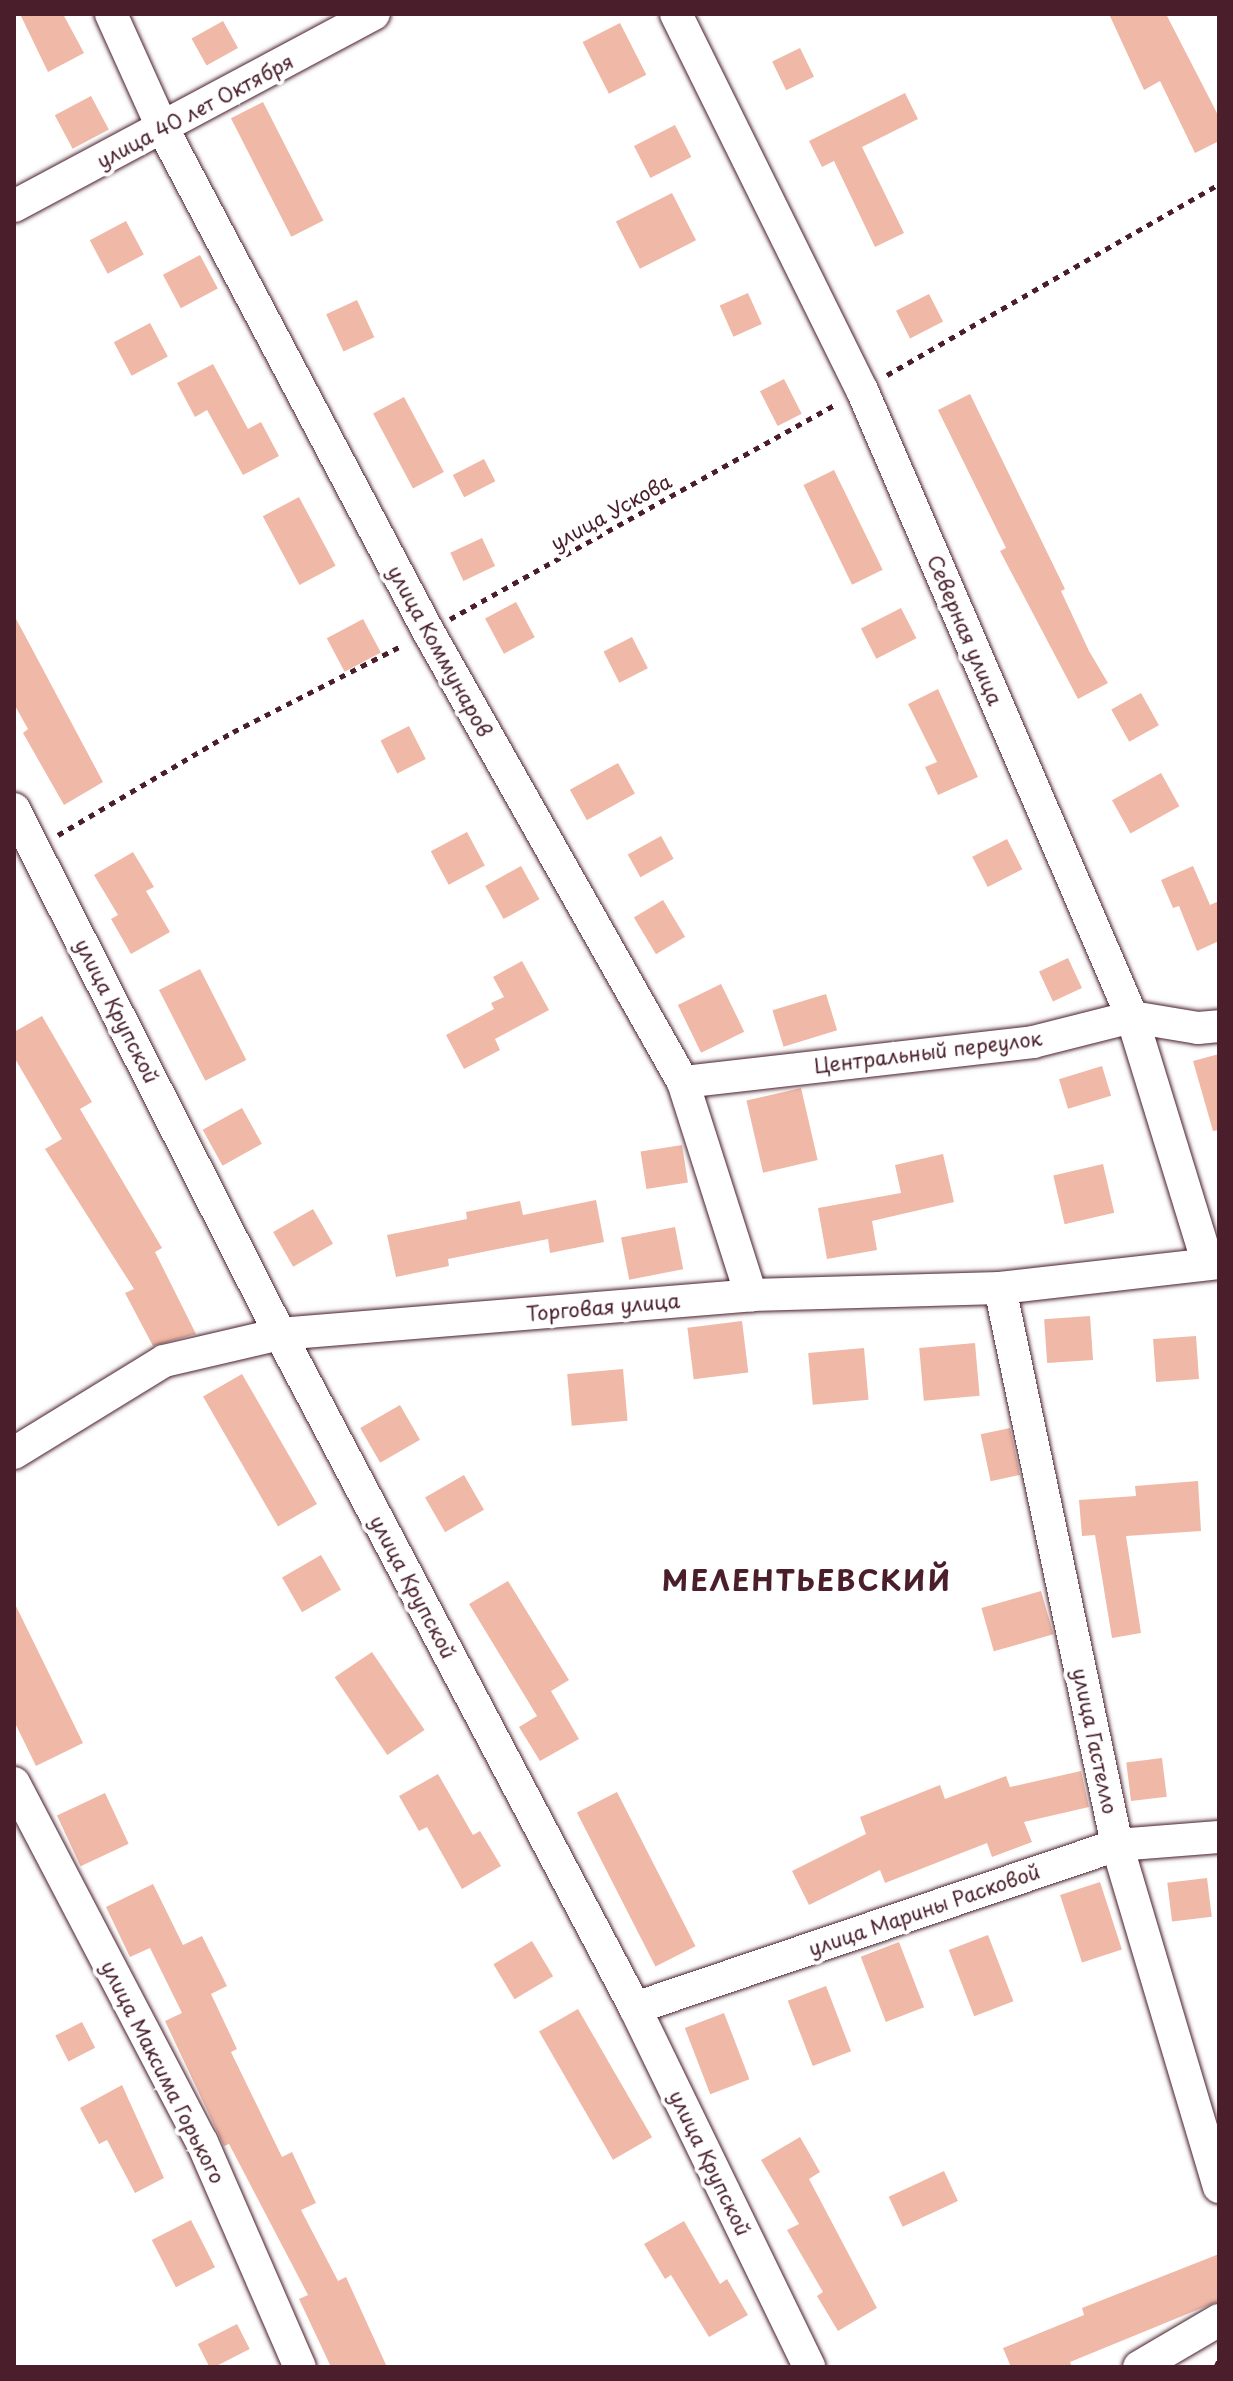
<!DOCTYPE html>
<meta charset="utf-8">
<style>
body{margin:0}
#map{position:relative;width:1233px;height:2381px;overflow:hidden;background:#fff;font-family:"Playpen Sans",sans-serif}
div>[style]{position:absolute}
.building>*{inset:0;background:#f0b8a6;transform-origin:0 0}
.path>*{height:5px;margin-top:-2.5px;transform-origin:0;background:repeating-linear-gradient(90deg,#4a1f2b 0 6px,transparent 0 12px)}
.roads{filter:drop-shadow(0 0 2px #4a1f2b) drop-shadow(0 0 2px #4a1f2b)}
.minor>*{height:32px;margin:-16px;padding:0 16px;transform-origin:16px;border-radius:16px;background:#fff}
span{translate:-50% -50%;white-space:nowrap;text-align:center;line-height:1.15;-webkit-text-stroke:8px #fff;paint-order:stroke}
.street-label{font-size:20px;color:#4a1f2b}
.district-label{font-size:28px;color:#4a1f2b;font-weight:700;letter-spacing:2px}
.frame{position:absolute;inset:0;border:16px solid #4a1f2b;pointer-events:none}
</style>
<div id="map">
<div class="building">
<div style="clip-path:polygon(20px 14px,63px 14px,84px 53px,48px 72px)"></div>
<div style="clip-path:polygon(1109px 14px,1166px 14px,1219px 117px,1219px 141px,1195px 153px,1160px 81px,1144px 90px)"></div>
<div style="left:223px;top:21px;width:31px;height:36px;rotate:61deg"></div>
<div style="left:620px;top:23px;width:58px;height:42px;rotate:63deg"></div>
<div style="left:800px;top:48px;width:32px;height:31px;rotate:64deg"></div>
<div style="clip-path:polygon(905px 93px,918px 119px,862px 147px,904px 233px,875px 247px,834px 161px,822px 167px,809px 141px)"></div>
<div style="left:91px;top:96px;width:38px;height:41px;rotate:62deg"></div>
<div style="left:263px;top:102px;width:133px;height:36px;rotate:63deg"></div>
<div style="left:675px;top:125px;width:36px;height:46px;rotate:63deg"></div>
<div style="left:672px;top:193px;width:53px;height:63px;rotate:63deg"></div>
<div style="left:126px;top:221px;width:38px;height:41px;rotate:62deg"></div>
<div style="left:200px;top:255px;width:38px;height:42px;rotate:62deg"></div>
<div style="left:748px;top:293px;width:34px;height:31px;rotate:66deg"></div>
<div style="left:929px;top:294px;width:31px;height:37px;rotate:63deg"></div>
<div style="left:357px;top:300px;width:41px;height:34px;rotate:65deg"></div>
<div style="left:150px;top:323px;width:38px;height:41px;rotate:62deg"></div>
<div style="clip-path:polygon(213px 364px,248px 429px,261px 422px,279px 456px,243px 475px,207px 410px,195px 417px,177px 383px)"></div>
<div style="left:784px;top:379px;width:39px;height:27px;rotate:63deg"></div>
<div style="clip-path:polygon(970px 394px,1065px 589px,1061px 591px,1089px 651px,1108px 683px,1078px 699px,1000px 551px,1006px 548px,938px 410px)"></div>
<div style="left:404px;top:397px;width:85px;height:35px;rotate:62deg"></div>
<div style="left:484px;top:459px;width:25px;height:35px;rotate:63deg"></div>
<div style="left:834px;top:470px;width:111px;height:34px;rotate:64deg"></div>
<div style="left:299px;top:497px;width:78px;height:41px;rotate:62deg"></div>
<div style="left:482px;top:538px;width:31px;height:35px;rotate:65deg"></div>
<div style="left:516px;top:602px;width:40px;height:35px;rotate:62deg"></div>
<div style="left:901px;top:608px;width:34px;height:45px;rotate:63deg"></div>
<div style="clip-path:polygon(14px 615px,103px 782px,64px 805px,23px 733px,28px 729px,14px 704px)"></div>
<div style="left:363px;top:619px;width:38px;height:41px;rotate:62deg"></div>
<div style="left:632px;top:637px;width:35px;height:32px;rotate:63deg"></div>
<div style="clip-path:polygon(938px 689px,978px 777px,938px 795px,925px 767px,937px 762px,908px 704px)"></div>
<div style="left:1141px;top:693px;width:37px;height:34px;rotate:61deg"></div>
<div style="left:409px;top:726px;width:37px;height:32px;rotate:63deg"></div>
<div style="left:618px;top:763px;width:35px;height:55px;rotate:61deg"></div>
<div style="left:1161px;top:773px;width:38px;height:56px;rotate:61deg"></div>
<div style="left:467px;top:832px;width:38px;height:41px;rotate:62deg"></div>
<div style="left:661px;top:836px;width:26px;height:38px;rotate:61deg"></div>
<div style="left:1007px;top:839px;width:34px;height:39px;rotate:63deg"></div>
<div style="clip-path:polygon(133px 852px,154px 887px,146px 891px,170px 932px,131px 954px,111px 919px,118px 915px,94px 875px)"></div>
<div style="left:521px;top:866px;width:38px;height:41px;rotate:61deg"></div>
<div style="clip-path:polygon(1193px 866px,1210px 905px,1219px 901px,1219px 941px,1197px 951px,1179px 906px,1173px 908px,1161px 880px)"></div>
<div style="left:663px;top:900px;width:43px;height:34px;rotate:59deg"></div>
<div style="left:1068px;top:958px;width:33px;height:32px;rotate:65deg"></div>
<div style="clip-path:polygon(522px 961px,549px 1010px,495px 1039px,500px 1050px,464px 1069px,446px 1035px,494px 1009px,491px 1003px,504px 997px,493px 977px)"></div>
<div style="left:200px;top:969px;width:102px;height:46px;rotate:63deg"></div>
<div style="left:721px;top:984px;width:53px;height:48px;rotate:64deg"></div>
<div style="left:826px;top:994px;width:38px;height:56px;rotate:73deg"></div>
<div style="clip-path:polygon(42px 1016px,92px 1102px,80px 1109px,162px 1248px,155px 1252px,196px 1334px,153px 1346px,125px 1293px,134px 1289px,45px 1149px,62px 1139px,14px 1057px,14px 1032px)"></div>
<div style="clip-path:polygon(1219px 1054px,1219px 1130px,1213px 1131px,1193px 1061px)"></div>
<div style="left:1102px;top:1066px;width:31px;height:45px;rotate:73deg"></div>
<div style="left:801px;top:1088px;width:74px;height:56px;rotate:77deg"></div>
<div style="left:242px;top:1108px;width:41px;height:45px;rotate:61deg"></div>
<div style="left:682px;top:1145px;width:38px;height:42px;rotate:81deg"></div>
<div style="clip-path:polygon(943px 1154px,954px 1202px,872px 1221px,877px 1250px,827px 1259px,818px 1208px,901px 1193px,895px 1165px)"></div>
<div style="left:1103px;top:1164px;width:50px;height:51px;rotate:77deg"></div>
<div style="clip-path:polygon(596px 1200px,604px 1242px,550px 1253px,548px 1239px,448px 1259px,449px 1266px,396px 1277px,387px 1235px,467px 1219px,466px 1212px,520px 1201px,523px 1215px)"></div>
<div style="left:313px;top:1209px;width:40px;height:46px;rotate:60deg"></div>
<div style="left:675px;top:1227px;width:43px;height:55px;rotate:79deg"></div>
<div style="left:1090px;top:1316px;width:44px;height:46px;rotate:86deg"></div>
<div style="left:742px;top:1321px;width:52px;height:55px;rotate:83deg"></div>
<div style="left:1196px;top:1336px;width:43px;height:43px;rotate:86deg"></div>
<div style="left:975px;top:1343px;width:53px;height:56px;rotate:85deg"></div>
<div style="left:864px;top:1348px;width:52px;height:56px;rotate:85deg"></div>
<div style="left:623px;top:1369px;width:52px;height:56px;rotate:85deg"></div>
<div style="left:242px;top:1374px;width:150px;height:45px;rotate:60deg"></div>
<div style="left:400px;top:1405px;width:40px;height:46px;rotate:60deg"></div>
<div style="left:1010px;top:1428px;width:48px;height:30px;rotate:78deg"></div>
<div style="left:464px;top:1475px;width:40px;height:45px;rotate:60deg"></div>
<div style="clip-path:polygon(1198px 1481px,1201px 1531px,1126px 1536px,1141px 1633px,1112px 1638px,1095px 1535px,1082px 1536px,1079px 1500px,1136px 1496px,1135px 1486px)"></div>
<div style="left:321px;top:1555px;width:40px;height:45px;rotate:60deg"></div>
<div style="clip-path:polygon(508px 1581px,569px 1680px,551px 1691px,579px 1739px,540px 1761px,519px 1727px,537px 1716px,469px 1604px)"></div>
<div style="left:1041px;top:1591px;width:45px;height:62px;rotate:74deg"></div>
<div style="clip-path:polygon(14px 1602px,83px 1743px,36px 1766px,14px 1721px)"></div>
<div style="left:372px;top:1652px;width:94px;height:45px;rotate:56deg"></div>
<div style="left:1162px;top:1758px;width:39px;height:36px;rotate:83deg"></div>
<div style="clip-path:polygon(1081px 1771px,1089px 1807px,1024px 1822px,1032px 1842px,992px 1857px,987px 1843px,885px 1883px,880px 1870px,809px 1905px,792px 1871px,866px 1834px,860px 1817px,940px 1785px,945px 1799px,1006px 1776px,1010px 1787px)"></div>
<div style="clip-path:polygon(438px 1774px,473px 1835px,480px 1831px,501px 1866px,462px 1889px,427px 1827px,419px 1831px,399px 1796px)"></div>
<div style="left:617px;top:1792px;width:173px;height:45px;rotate:63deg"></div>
<div style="left:105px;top:1793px;width:56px;height:53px;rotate:65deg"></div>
<div style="left:1207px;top:1878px;width:39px;height:40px;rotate:83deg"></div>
<div style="left:1100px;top:1882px;width:71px;height:42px;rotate:72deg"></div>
<div style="clip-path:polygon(153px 1884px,183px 1945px,202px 1936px,227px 1986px,211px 1994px,237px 2049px,231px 2052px,282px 2157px,292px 2152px,316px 2203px,301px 2210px,338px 2281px,346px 2277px,387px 2367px,331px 2367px,299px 2299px,308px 2295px,229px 2144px,224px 2146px,165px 2021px,182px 2013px,150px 1948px,130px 1957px,106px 1907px)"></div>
<div style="left:988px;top:1935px;width:71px;height:42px;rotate:69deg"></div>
<div style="left:532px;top:1941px;width:41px;height:45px;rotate:59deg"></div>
<div style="left:899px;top:1942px;width:70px;height:41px;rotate:69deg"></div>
<div style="left:826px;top:1986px;width:70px;height:41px;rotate:69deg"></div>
<div style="left:578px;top:2009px;width:148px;height:45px;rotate:60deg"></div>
<div style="left:724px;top:2013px;width:71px;height:42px;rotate:69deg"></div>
<div style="left:82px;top:2022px;width:29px;height:30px;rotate:63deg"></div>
<div style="clip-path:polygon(122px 2085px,164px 2178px,135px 2193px,107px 2140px,99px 2144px,80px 2108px)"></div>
<div style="clip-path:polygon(800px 2137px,820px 2172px,809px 2179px,877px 2308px,838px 2331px,817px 2296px,823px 2292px,787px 2230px,799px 2224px,761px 2160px)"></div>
<div style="left:944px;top:2171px;width:33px;height:61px;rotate:65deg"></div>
<div style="left:191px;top:2220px;width:53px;height:44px;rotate:63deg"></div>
<div style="clip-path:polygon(684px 2221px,720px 2284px,727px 2279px,748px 2315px,709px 2337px,671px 2275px,665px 2279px,644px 2244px)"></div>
<div style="clip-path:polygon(1219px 2254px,1219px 2301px,1070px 2362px,1072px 2367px,1011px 2367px,1003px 2348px,1084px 2315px,1082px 2308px)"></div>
<div style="left:237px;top:2324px;width:28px;height:44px;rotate:63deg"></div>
</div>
<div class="path">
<div style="left:887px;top:375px;width:383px;rotate:-29.9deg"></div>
<div style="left:450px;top:619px;width:443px;rotate:-29.1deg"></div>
<div style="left:58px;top:835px;width:203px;rotate:-30.5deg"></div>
<div style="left:233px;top:732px;width:191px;rotate:-27.1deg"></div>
<div style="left:1216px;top:2367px;width:8px;rotate:-67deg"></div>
</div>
<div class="roads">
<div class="minor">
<div style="left:111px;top:14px;width:126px;rotate:65.7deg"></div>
<div style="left:163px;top:129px;width:568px;rotate:62.17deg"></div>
<div style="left:428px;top:631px;width:518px;rotate:60.52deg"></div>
<div style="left:683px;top:1082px;width:224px;rotate:72.3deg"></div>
<div style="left:676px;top:14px;width:419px;rotate:63.7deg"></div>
<div style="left:862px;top:390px;width:683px;rotate:66.7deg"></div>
<div style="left:1132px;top:1017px;width:258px;rotate:72.9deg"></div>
<div style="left:14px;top:206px;width:408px;rotate:-28.1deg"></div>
<div style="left:14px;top:809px;width:589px;rotate:63.13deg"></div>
<div style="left:280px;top:1334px;width:762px;rotate:62.22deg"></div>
<div style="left:635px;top:2008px;width:399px;rotate:64.1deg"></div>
<div style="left:683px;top:1082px;width:352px;rotate:-6.5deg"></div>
<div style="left:1033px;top:1042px;width:102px;rotate:-14.2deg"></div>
<div style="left:1132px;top:1017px;width:67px;rotate:9.5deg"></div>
<div style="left:1198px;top:1028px;width:21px;rotate:-5deg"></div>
<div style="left:1000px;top:1288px;width:569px;rotate:78.14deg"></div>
<div style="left:1117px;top:1845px;width:357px;rotate:73.4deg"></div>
<div style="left:14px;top:1453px;width:176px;rotate:-31.5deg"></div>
<div style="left:164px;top:1361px;width:119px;rotate:-13.1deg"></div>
<div style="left:280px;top:1334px;width:473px;rotate:-4.7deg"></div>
<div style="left:751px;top:1295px;width:249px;rotate:-1.6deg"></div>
<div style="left:1000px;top:1288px;width:220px;rotate:-6.5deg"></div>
<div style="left:14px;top:1783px;width:405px;rotate:62.4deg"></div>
<div style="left:202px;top:2142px;width:245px;rotate:66.5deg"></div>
<div style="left:635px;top:2008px;width:509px;rotate:-18.68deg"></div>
<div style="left:1117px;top:1845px;width:102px;rotate:-4.5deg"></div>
<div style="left:1139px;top:2367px;width:93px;rotate:-30.4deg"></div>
</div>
</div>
<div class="street-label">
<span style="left:195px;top:111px;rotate:-28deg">улица 40 лет Октября</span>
<span style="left:611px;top:512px;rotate:-29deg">улица Ускова</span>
<span style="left:965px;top:630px;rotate:67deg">Северная улица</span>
<span style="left:440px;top:651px;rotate:61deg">улица Коммунаров</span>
<span style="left:117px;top:1011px;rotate:63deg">улица Крупской</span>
<span style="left:928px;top:1052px;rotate:-7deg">Центральный переулок</span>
<span style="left:603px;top:1307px;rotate:-5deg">Торговая улица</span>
<span style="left:413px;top:1587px;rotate:62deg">улица Крупской</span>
<span style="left:1095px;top:1741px;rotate:78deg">улица Гастелло</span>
<span style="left:924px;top:1910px;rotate:-19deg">улица Марины Расковой</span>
<span style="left:163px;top:2072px;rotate:63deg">улица Максима Горького</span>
<span style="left:710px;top:2163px;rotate:64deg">улица Крупской</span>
</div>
<div class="district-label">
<span style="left:807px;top:1580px">МЕЛЕНТЬЕВСКИЙ</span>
</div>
<div class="frame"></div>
</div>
